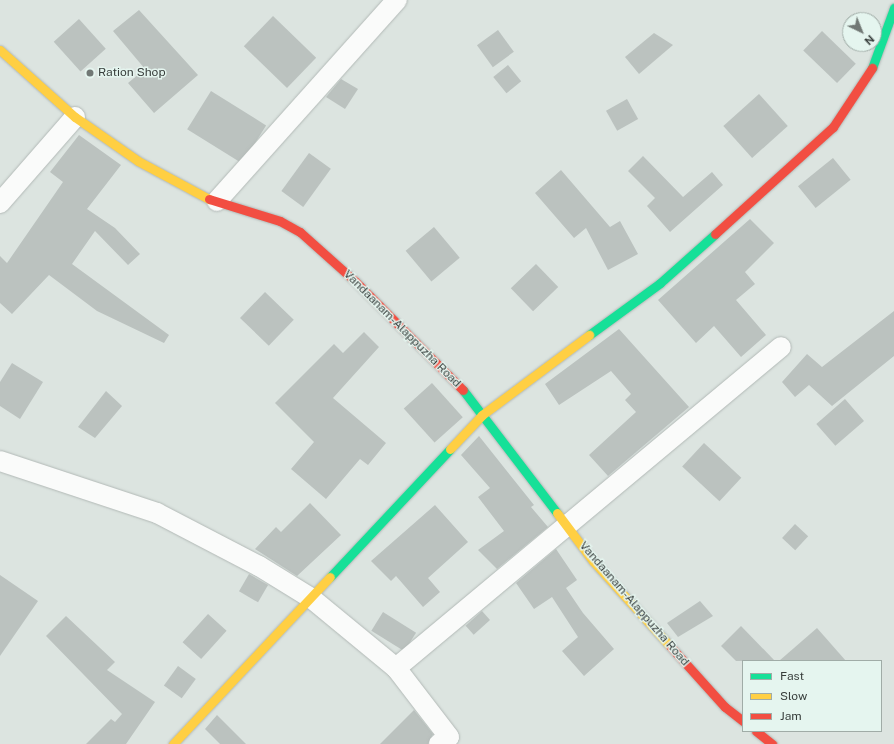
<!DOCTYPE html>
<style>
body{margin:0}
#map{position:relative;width:894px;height:744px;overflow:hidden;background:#dce4e0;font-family:"Public Sans",sans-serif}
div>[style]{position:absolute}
.building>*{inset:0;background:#bbc2bf;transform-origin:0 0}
.roads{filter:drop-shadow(0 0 1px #b2b9b6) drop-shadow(0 0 1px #b2b9b6)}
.street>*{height:20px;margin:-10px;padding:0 10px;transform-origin:10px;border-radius:10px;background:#fafbfa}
.fast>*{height:9px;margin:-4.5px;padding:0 4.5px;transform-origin:4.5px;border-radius:4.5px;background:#16e098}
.slow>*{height:9px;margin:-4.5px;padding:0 4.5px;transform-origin:4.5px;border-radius:4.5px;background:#ffcf43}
.jam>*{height:9px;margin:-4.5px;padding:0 4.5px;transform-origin:4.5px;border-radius:4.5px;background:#f24e42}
.dots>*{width:11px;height:11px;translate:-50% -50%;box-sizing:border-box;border:2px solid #e5f5ef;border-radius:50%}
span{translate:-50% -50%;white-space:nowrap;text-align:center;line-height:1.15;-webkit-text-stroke:3px #e5f5ef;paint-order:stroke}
.poi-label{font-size:12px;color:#383e3c}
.left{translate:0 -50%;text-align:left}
.street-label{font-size:12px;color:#383e3c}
.legend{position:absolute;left:742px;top:660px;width:140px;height:72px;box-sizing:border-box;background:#e5f5ef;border:1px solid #a0aca7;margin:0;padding:5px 7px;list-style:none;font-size:12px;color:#383e3c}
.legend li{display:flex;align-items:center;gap:8px;height:20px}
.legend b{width:20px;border:1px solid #a0aca7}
.north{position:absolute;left:842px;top:12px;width:40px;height:40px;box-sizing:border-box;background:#e5f5ef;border:1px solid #a0aca7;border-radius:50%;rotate:137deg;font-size:11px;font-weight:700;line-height:16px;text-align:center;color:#383e3c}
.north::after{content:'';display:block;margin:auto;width:14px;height:18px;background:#717875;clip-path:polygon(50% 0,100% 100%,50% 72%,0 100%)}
</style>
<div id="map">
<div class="building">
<div style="clip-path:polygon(139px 10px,198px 75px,154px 113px,128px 83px,145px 69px,113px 31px)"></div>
<div style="left:273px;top:16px;width:60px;height:42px;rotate:44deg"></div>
<div style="left:79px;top:19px;width:40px;height:34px;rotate:48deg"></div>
<div style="left:498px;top:30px;width:27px;height:26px;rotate:54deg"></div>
<div style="left:822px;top:31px;width:47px;height:27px;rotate:44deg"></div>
<div style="clip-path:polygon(654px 33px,673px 45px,639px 74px,625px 57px)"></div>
<div style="left:508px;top:65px;width:21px;height:19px;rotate:51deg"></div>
<div style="clip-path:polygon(341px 79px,358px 89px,345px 109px,326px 97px)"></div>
<div style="left:211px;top:91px;width:65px;height:45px;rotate:32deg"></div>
<div style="left:759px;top:94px;width:43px;height:48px;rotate:48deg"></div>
<div style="left:627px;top:99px;width:23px;height:24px;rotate:61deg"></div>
<div style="clip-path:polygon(79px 135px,121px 165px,87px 209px,115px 228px,140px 254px,128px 265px,95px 231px,72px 264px,169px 335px,164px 343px,97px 311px,49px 275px,12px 314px,0 303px,0 256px,7px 263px,63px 182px,50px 172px)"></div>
<div style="left:309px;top:153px;width:27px;height:47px;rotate:36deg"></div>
<div style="clip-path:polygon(643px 156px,683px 197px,712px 172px,723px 185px,670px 232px,647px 206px,655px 198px,628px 171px)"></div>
<div style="left:833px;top:158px;width:28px;height:45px;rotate:51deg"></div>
<div style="clip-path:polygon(561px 170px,610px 227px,620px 221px,638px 254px,608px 270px,586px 228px,574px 238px,535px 193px)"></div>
<div style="clip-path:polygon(750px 219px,774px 243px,745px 272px,755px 284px,736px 300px,766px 335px,741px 357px,714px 326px,696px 343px,658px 300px)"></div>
<div style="left:434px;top:227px;width:40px;height:37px;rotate:50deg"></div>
<div style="left:536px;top:264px;width:32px;height:35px;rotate:46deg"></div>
<div style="left:265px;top:292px;width:40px;height:36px;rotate:44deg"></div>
<div style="clip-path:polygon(894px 311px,894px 356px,832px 406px,809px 385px,795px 397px,782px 382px,807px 354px,822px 367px)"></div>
<div style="clip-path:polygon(619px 329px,689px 407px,608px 476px,589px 455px,636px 412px,625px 400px,631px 394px,611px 371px,559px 405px,545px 384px)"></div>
<div style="clip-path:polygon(364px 332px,379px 347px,333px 398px,386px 443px,368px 465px,360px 459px,326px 499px,291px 469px,314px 442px,275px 403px,334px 344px,343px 353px)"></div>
<div style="clip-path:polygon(12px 363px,43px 382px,20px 419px,0 406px,0 382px)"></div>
<div style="left:432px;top:383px;width:46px;height:38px;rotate:48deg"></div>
<div style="clip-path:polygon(106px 391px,122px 406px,95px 438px,78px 427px)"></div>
<div style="left:845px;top:399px;width:29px;height:38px;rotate:49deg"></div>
<div style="clip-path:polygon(479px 436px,534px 505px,531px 507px,548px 527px,497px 569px,478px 550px,504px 531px,478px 497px,490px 488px,461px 455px)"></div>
<div style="left:704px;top:443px;width:51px;height:32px;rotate:43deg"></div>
<div style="clip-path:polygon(310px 503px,341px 535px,297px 576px,255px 549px,276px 527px,281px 532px)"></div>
<div style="clip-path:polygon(435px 505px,468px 542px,428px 578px,440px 592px,423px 607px,396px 576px,391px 581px,371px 561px)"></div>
<div style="left:795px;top:524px;width:18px;height:19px;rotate:43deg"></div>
<div style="clip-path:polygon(556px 549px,577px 580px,566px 588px,583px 613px,614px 649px,584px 676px,562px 651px,578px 637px,552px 597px,534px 609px,516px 583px)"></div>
<div style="left:249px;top:574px;width:22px;height:20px;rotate:30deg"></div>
<div style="clip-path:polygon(0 575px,38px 601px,0 656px)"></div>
<div style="clip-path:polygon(700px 601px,713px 616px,678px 637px,667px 623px)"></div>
<div style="left:482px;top:611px;width:12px;height:22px;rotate:48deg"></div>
<div style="left:383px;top:612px;width:39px;height:22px;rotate:32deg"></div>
<div style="left:208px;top:614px;width:25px;height:38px;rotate:42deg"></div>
<div style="clip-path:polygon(66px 616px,115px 662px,107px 670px,155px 702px,126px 744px,86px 744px,111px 719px,115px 722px,122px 714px,46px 636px)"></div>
<div style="clip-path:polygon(741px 626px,775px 661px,736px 661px,721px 646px)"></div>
<div style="clip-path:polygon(817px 628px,846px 661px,779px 661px)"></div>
<div style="left:178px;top:666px;width:22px;height:24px;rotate:36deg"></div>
<div style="clip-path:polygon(414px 710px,433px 734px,428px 744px,380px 744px)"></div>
<div style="clip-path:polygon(217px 715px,246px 744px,220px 744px,205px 729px)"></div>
</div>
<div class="roads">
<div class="street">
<div style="left:217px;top:201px;width:270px;rotate:-48.2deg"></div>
<div style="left:0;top:203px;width:114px;rotate:-48.9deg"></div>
<div style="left:0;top:461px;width:165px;rotate:18.3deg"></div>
<div style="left:157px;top:513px;width:115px;rotate:27.5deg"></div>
<div style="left:259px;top:566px;width:61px;rotate:31.6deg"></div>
<div style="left:311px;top:598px;width:110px;rotate:39.5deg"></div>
<div style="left:439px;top:744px;width:12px;rotate:-35deg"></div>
<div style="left:449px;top:737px;width:87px;rotate:-127.5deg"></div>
<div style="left:396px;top:668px;width:501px;rotate:-39.82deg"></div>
</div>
<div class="fast">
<div style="left:872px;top:68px;width:64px;rotate:-69.9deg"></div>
<div style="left:589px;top:335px;width:88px;rotate:-36.2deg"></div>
<div style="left:660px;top:283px;width:74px;rotate:-41.7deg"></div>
<div style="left:463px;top:390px;width:155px;rotate:52.6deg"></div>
<div style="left:330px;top:577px;width:175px;rotate:-46.8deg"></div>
</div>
<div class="slow">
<div style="left:0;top:50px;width:101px;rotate:41.8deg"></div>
<div style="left:75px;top:117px;width:77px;rotate:34.9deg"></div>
<div style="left:138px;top:161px;width:81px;rotate:28.2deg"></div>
<div style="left:450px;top:449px;width:47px;rotate:-46.7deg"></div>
<div style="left:482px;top:415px;width:134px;rotate:-36.8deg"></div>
<div style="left:557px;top:513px;width:60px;rotate:53.1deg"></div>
<div style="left:593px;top:561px;width:115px;rotate:47.8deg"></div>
<div style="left:173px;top:744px;width:229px;rotate:-46.8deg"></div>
</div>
<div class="jam">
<div style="left:209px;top:199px;width:74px;rotate:17.2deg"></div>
<div style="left:280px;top:221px;width:23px;rotate:29deg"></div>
<div style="left:300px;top:232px;width:75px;rotate:41.8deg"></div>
<div style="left:356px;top:282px;width:152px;rotate:45.3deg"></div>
<div style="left:715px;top:234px;width:159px;rotate:-42.2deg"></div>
<div style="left:833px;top:127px;width:71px;rotate:-56.5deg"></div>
<div style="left:670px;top:646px;width:82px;rotate:48deg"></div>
<div style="left:725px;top:707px;width:23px;rotate:38deg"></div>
<div style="left:756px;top:731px;width:21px;rotate:39deg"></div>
</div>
</div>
<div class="dots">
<div style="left:90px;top:73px;background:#717875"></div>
</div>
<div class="poi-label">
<span class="left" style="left:98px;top:73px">Ration Shop</span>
</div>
<div class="street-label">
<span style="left:402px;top:329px;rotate:45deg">Vandaanam-Alappuzha Road</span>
<span style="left:634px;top:604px;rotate:49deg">Vandaanam-Alappuzha Road</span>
</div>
<ul class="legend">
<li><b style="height:5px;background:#16e098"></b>Fast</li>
<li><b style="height:5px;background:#ffcf43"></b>Slow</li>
<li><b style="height:5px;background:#f24e42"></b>Jam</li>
</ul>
<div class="north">N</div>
</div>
